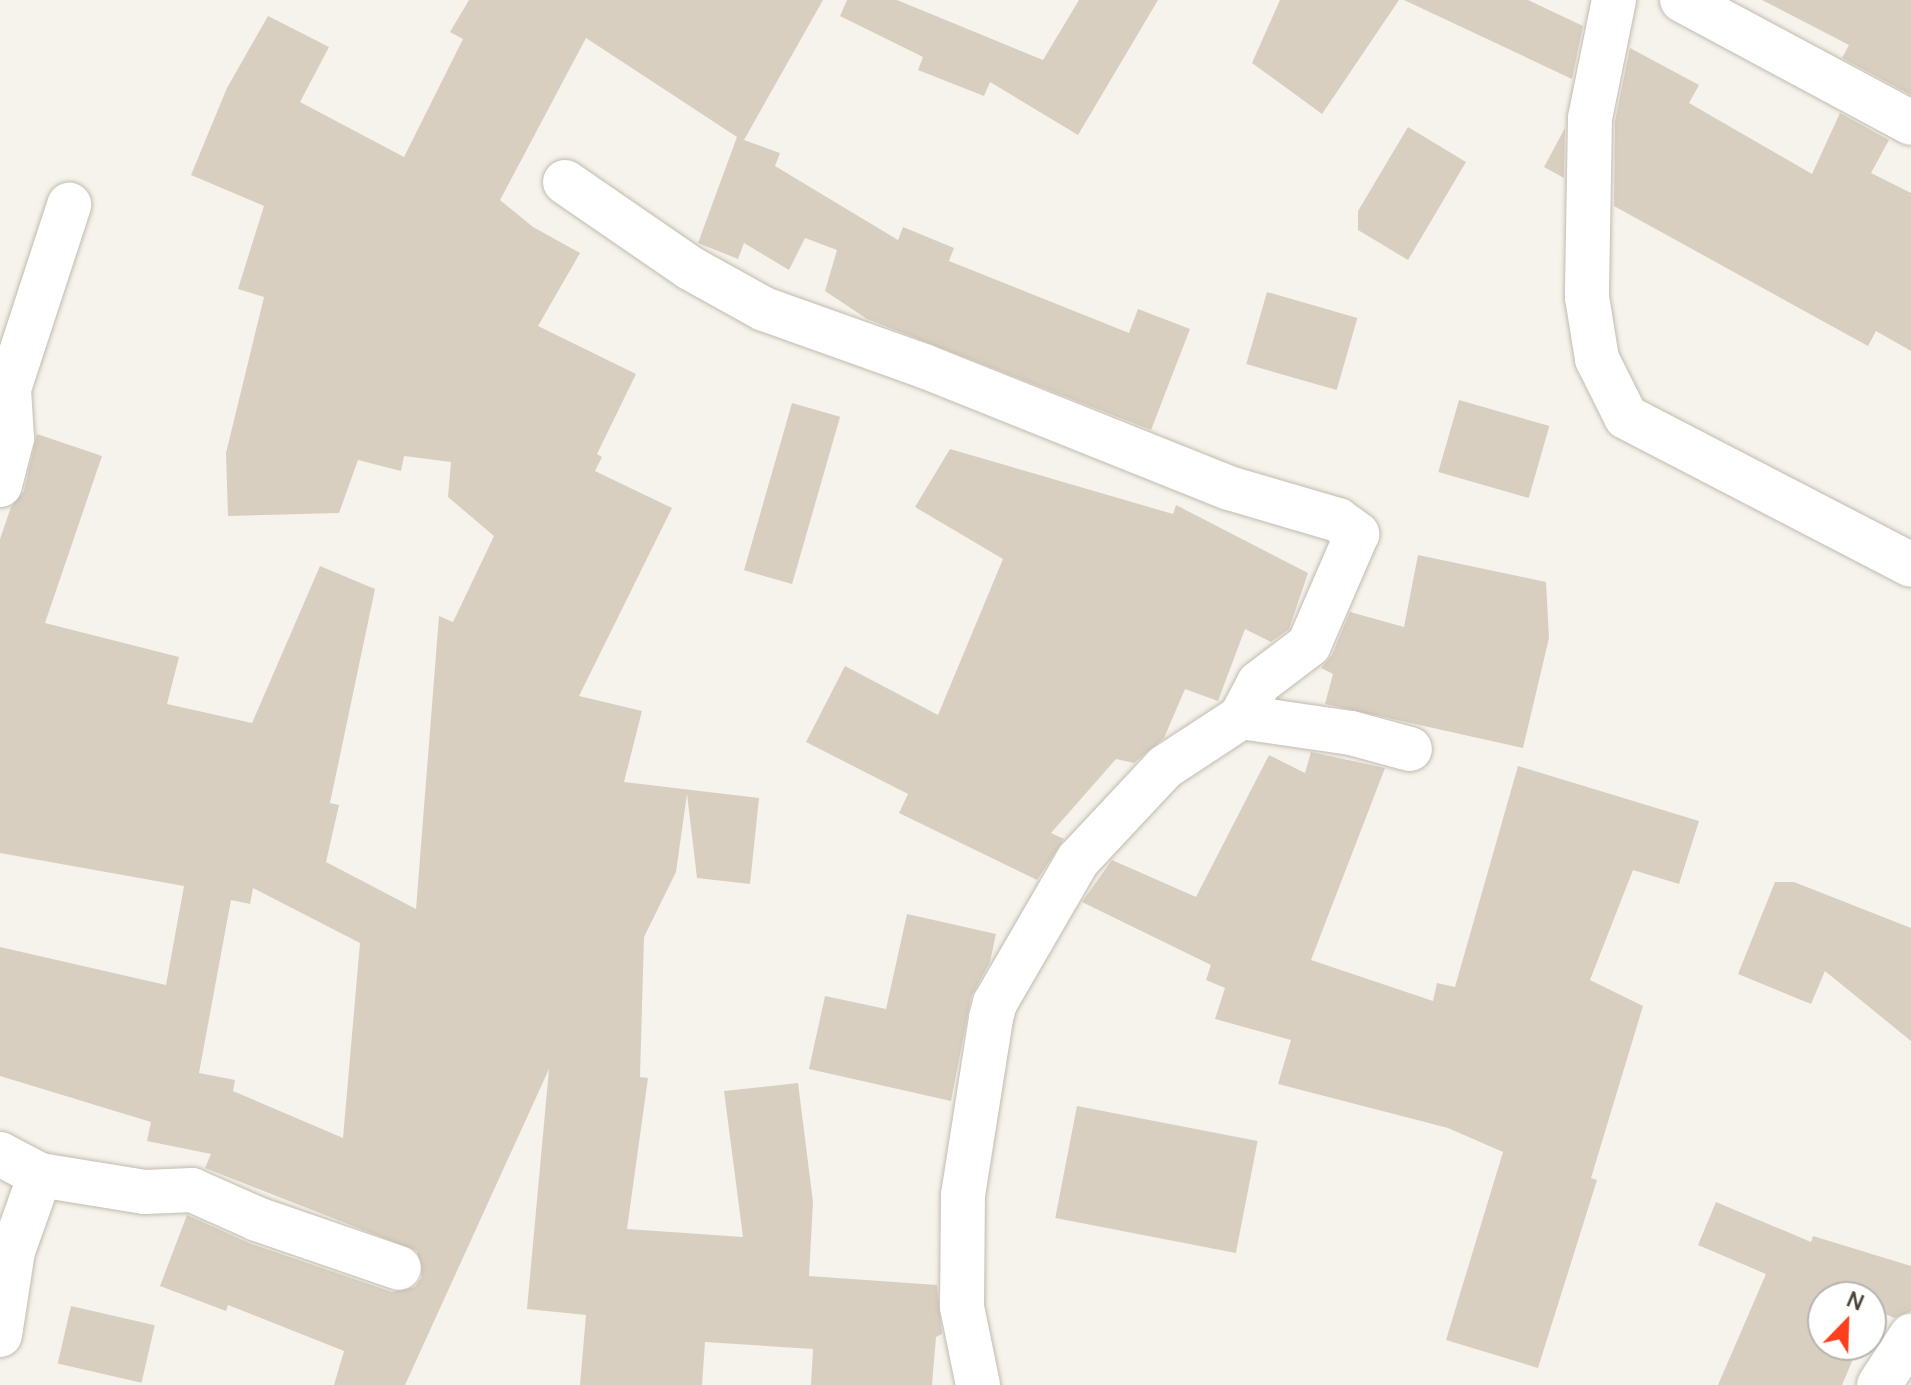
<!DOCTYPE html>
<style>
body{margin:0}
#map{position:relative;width:1911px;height:1385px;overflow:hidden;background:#f6f3ec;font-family:Manrope,sans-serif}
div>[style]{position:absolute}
.building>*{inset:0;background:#d8cfc1;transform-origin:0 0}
.roads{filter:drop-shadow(0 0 2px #c2bbae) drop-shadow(0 0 2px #c2bbae)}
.minor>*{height:44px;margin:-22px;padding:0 22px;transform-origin:22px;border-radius:22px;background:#fff}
span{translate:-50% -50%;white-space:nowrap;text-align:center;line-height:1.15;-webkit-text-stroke:8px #fff;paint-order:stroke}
.north{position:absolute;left:1807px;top:1281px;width:80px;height:80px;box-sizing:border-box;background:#fff;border:2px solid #b7b4b0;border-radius:50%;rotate:23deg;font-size:22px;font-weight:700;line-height:32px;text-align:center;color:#4b4439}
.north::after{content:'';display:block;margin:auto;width:28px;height:36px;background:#fc3f1d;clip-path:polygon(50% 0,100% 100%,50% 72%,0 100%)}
</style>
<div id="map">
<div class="building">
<div style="clip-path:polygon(evenodd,469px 0,823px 0,744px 140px,780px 153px,775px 166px,898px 240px,903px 227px,954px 248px,949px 261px,1129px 333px,1138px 309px,1190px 329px,1151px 430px,867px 319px,825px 291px,837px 250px,805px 238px,789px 270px,744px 243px,738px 259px,698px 243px,737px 137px,586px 38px,500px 200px,533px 227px,580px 253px,538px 326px,636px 374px,597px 454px,602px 457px,595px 471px,672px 508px,579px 696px,642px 711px,624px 782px,759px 798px,750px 884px,697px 878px,687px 794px,676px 872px,644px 937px,640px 1077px,648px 1078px,627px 1229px,743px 1237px,724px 1091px,798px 1083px,813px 1202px,809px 1276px,937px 1285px,942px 1334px,936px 1337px,932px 1385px,811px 1385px,813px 1349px,705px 1342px,702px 1385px,580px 1385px,586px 1315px,527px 1309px,549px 1069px,405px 1385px,334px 1385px,344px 1351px,228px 1305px,226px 1311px,160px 1286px,187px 1215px,249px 1243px,392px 1292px,415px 1287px,422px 1277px,417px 1251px,205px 1168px,211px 1154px,147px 1141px,151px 1122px,0 1076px,0 947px,166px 985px,184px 886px,0 853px,0 539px,11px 507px,24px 491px,37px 434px,102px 456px,45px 623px,179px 657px,167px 704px,252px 723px,320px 566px,375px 589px,330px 803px,339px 805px,326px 862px,416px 909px,439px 616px,453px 622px,494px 536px,448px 497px,451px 462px,404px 456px,401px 471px,358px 460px,339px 513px,228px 516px,226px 453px,264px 297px,238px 289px,264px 206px,191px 175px,227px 88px,268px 16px,329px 47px,300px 102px,404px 157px,463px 39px,450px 32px,469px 0,253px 888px,360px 943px,343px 1138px,233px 1091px,235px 1080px,199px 1073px,231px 900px,250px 904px,253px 888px)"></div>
<div style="clip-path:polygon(847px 0,897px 0,1043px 60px,1079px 0,1158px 0,1078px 135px,990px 82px,984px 96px,918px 70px,923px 57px,840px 16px)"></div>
<div style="clip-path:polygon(1280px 0,1399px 0,1322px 114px,1252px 63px)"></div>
<div style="clip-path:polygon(1404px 0,1528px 0,1583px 26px,1572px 79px)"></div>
<div style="clip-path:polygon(1762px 0,1911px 0,1911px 95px,1842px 58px,1849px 45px)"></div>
<div style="clip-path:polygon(1630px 48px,1699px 85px,1689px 103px,1812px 174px,1840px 113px,1889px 140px,1871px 173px,1911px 193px,1911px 351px,1876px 331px,1868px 346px,1614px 206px,1615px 121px)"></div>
<div style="clip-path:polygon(1408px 127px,1466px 162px,1408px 260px,1358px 230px,1358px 211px)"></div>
<div style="clip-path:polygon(1565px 128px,1564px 178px,1544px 167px)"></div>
<div style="left:1267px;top:292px;width:94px;height:75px;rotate:16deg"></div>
<div style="left:1459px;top:400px;width:94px;height:75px;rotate:16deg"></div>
<div style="left:792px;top:403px;width:50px;height:174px;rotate:16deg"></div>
<div style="clip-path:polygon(950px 449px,1173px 514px,1176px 505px,1308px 573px,1289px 629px,1271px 642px,1245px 629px,1218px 701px,1185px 689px,1164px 738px,1134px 763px,1116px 759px,1051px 833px,1064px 839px,1037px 880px,899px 813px,908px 794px,806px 742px,845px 666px,938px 715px,1003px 559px,915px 507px)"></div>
<div style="clip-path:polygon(1418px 555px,1546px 582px,1549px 638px,1523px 748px,1325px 704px,1333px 674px,1321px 668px,1332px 655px,1350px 612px,1404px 627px)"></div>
<div style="clip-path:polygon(1311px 752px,1385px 768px,1311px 960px,1433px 1001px,1437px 983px,1455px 987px,1518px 766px,1699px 821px,1679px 884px,1633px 870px,1590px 980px,1643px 1006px,1591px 1178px,1597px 1180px,1538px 1368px,1446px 1340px,1503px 1152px,1448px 1128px,1278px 1084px,1291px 1040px,1215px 1019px,1225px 988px,1206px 980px,1211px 965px,1082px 902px,1112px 860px,1196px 897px,1269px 755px,1305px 773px)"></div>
<div style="clip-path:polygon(1775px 882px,1794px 882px,1911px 928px,1911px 1041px,1825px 971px,1811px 1004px,1738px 974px)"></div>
<div style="clip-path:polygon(907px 914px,996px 934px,990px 962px,971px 997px,951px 1101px,809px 1069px,825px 996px,886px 1009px)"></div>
<div style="left:1077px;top:1106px;width:184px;height:114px;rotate:11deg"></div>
<div style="clip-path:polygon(1716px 1202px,1811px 1242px,1813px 1236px,1911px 1266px,1911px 1311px,1894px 1318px,1875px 1309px,1871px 1318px,1871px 1297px,1823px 1297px,1823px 1345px,1859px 1345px,1842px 1385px,1718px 1385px,1766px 1274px,1698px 1245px)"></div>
<div style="left:71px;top:1306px;width:86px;height:59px;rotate:13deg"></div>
</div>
<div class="roads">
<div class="minor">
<div style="left:1614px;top:0;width:120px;rotate:101.5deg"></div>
<div style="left:1590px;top:118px;width:179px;rotate:91deg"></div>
<div style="left:1587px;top:297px;width:63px;rotate:80.8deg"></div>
<div style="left:1597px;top:359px;width:65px;rotate:63.4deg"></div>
<div style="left:1626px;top:417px;width:321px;rotate:27.4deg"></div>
<div style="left:1682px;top:0;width:260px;rotate:28.2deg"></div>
<div style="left:565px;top:182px;width:152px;rotate:34.5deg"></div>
<div style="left:690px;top:268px;width:85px;rotate:29deg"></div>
<div style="left:764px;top:309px;width:170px;rotate:19.6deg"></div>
<div style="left:924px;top:366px;width:328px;rotate:21.8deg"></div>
<div style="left:1229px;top:488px;width:114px;rotate:16.4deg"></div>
<div style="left:1338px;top:520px;width:24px;rotate:36deg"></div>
<div style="left:1357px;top:534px;width:121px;rotate:113.4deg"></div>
<div style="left:1309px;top:645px;width:63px;rotate:142.8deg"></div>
<div style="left:1259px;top:683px;width:38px;rotate:118deg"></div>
<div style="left:0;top:485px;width:49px;rotate:-75.7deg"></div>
<div style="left:12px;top:438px;width:49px;rotate:-93.5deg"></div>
<div style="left:9px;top:389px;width:194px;rotate:-71.9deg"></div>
<div style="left:0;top:1154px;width:45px;rotate:27.7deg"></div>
<div style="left:40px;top:1175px;width:106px;rotate:9.2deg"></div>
<div style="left:145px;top:1192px;width:47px;rotate:-2.4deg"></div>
<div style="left:192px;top:1190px;width:71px;rotate:24deg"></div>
<div style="left:257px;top:1219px;width:150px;rotate:19deg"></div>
<div style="left:0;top:1335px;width:85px;rotate:-81.2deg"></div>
<div style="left:13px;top:1251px;width:81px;rotate:-70.4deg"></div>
<div style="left:978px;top:1385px;width:80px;rotate:-101.6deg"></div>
<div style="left:962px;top:1307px;width:112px;rotate:-89.5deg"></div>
<div style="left:963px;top:1195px;width:179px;rotate:-81deg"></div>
<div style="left:991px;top:1018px;width:16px;rotate:-75deg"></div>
<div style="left:995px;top:1003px;width:165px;rotate:-59.9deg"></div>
<div style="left:1078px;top:860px;width:127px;rotate:-46.9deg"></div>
<div style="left:1165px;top:767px;width:91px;rotate:-33.3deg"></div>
<div style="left:1241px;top:717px;width:111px;rotate:8.3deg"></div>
<div style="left:1351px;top:733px;width:61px;rotate:15.2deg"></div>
<div style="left:1879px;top:1385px;width:59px;rotate:-56.9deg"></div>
</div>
</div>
<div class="north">N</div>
</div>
